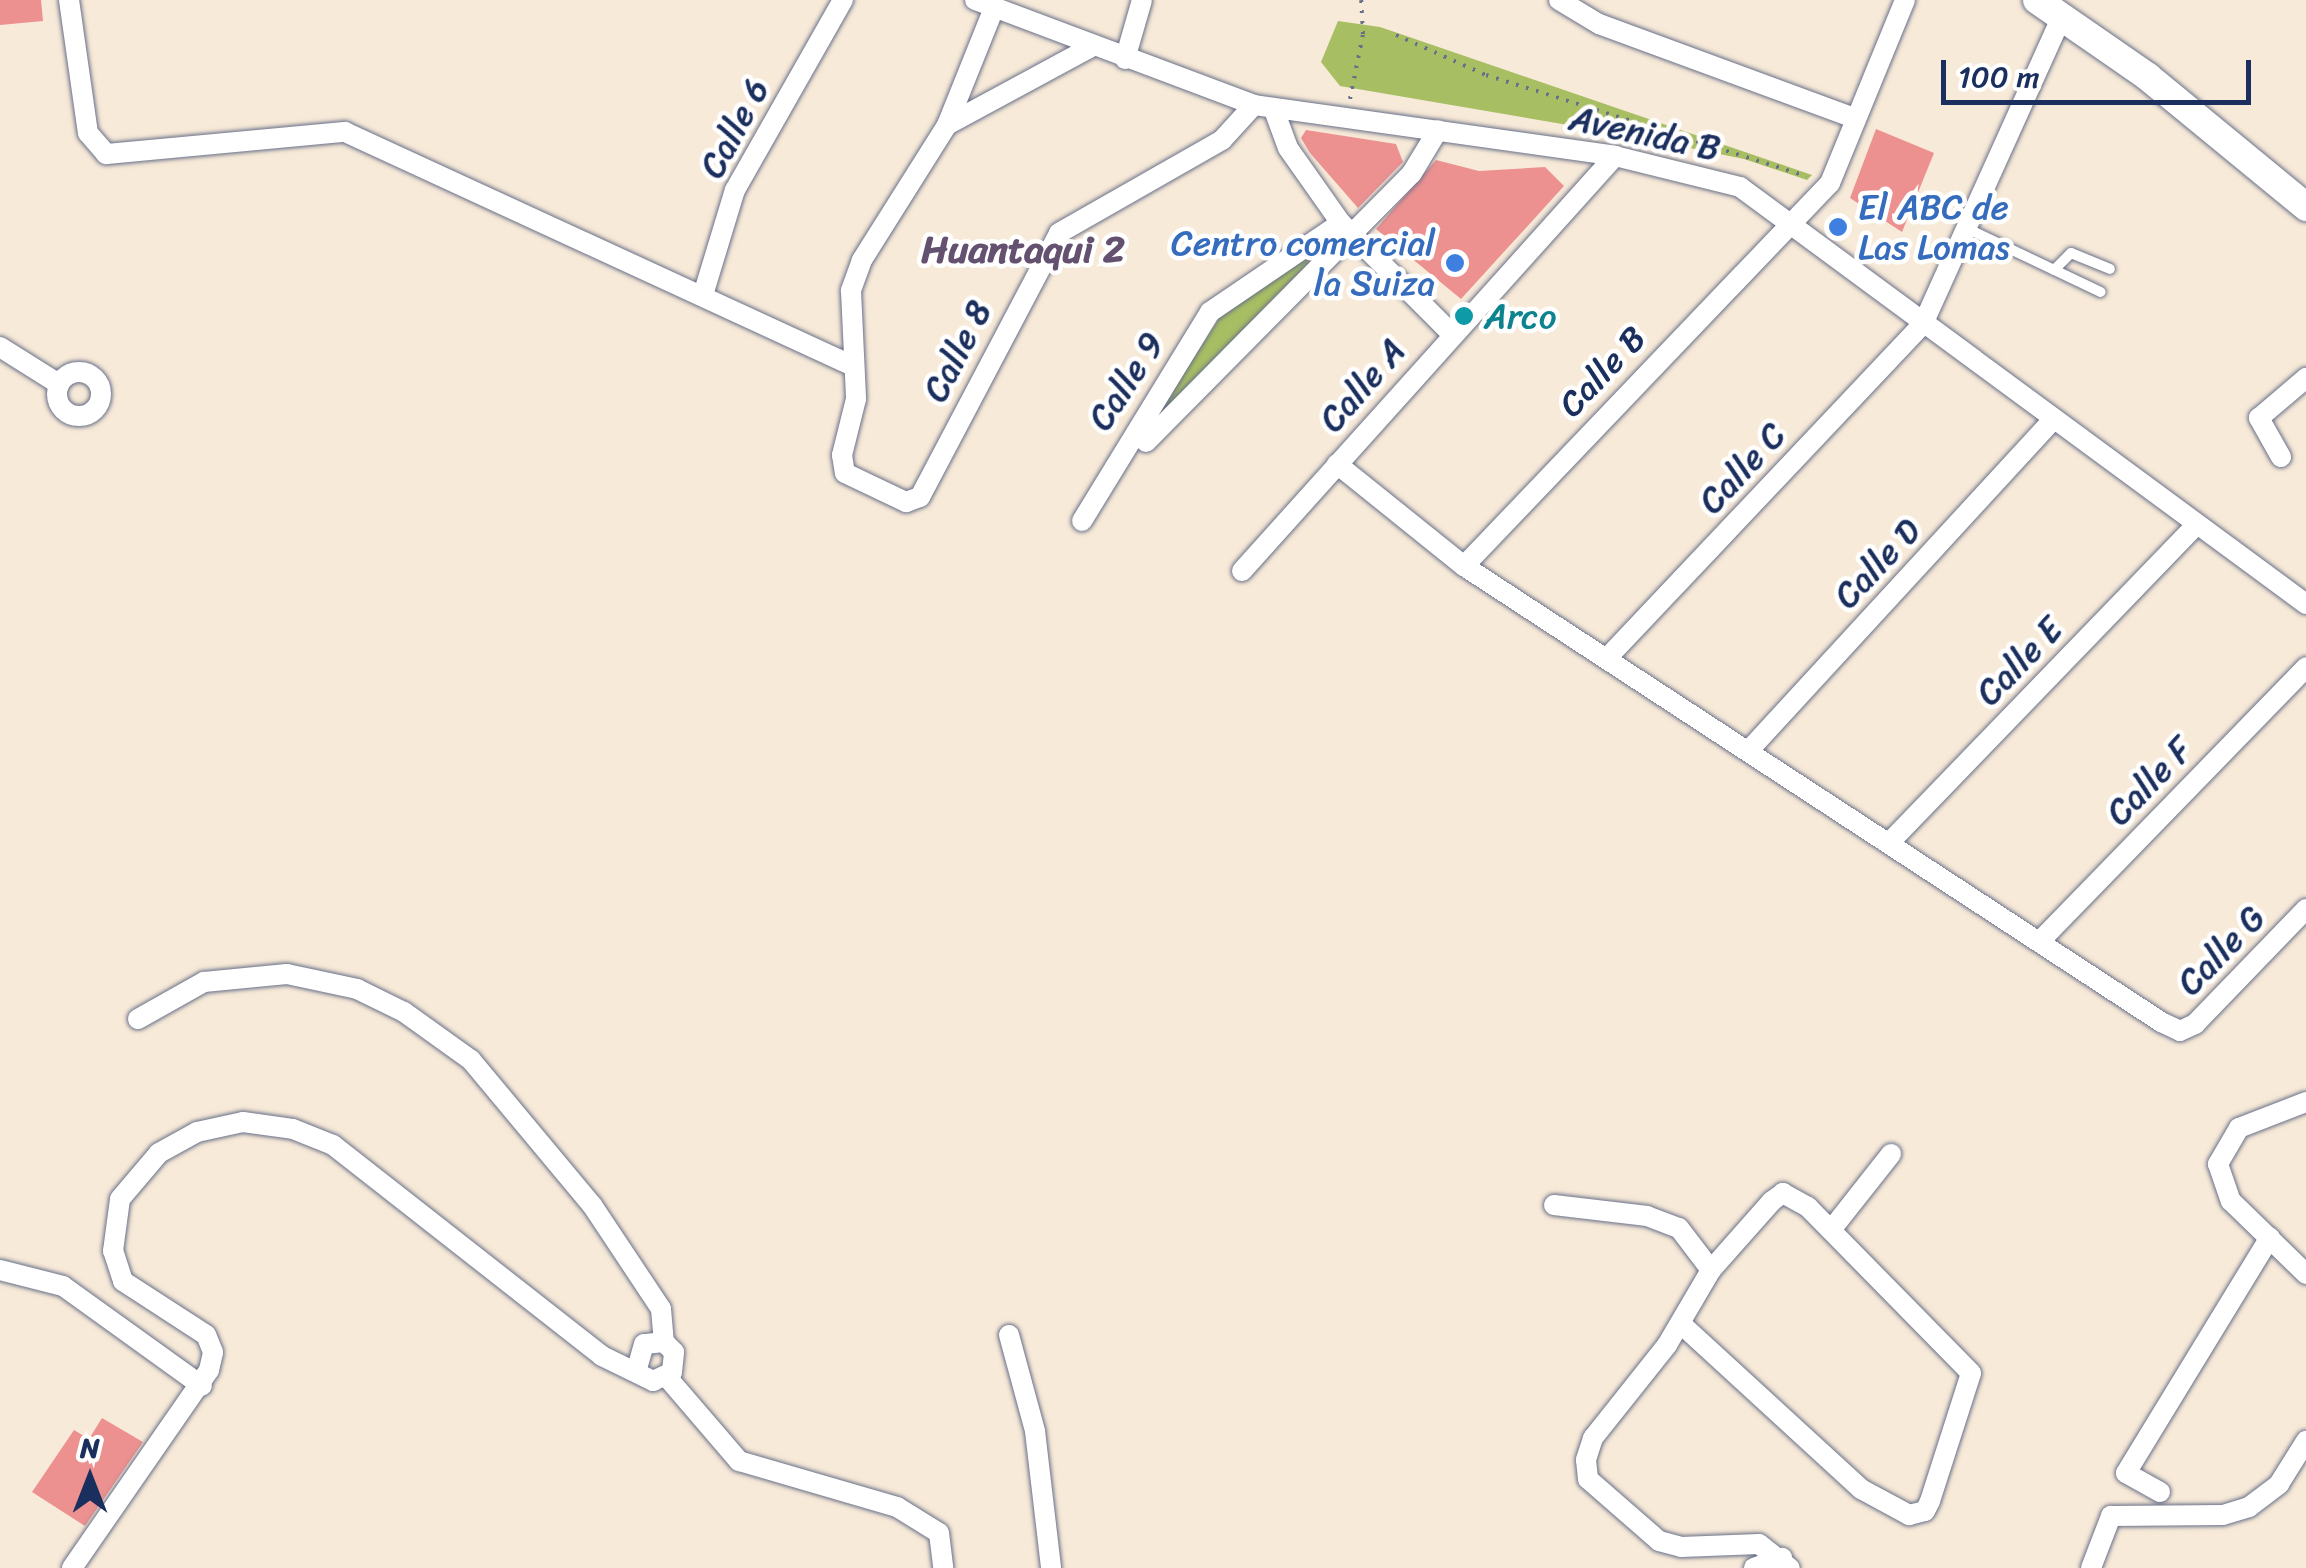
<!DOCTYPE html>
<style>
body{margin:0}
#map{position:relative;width:2306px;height:1568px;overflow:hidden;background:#f8ead8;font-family:Sriracha,sans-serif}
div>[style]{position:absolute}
.green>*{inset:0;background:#a8be63}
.building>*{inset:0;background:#ec9190}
.path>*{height:4px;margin-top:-2px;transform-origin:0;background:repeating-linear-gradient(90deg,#687089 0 2.5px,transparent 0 10.5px)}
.roads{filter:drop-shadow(0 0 2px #687089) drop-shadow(0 0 2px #687089)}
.service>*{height:10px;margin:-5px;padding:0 5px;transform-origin:5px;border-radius:5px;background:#fff}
.minor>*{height:20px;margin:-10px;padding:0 10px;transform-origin:10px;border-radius:10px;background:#fff}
.minor>.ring{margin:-10px;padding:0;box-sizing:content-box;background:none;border:20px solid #fff;border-radius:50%}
.tertiary>*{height:28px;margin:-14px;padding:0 14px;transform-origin:14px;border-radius:14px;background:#fff}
.dots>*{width:28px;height:28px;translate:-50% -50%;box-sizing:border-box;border:5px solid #fff;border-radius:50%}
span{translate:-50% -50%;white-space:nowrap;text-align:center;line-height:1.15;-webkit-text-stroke:9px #fff;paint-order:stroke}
.street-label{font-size:35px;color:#1b2f5e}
.shop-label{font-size:35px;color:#366cbe}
.left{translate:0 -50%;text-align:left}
.right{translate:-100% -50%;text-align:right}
.culture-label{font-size:35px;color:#0d838f}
.neighbourhood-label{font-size:38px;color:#645170;font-weight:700}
.north{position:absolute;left:40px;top:1428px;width:100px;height:100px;-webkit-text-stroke:8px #fff;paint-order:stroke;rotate:0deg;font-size:28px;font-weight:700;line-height:40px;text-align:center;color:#1b2f5e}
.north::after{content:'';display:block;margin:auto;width:35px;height:45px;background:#1b2f5e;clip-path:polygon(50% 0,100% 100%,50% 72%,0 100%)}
.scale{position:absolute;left:1941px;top:60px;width:310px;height:45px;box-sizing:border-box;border:5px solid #1b2f5e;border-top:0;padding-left:12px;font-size:30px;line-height:35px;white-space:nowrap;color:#1b2f5e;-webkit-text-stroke:8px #fff;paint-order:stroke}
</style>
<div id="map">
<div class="green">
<div style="clip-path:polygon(1338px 21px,1380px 27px,1812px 175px,1807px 180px,1744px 159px,1621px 134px,1340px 86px,1321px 62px)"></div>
<div style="clip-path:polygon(1334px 239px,1144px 435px,1220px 317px)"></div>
</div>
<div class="building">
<div style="clip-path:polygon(0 0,41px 0,43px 21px,0 25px)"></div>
<div style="clip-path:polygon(1876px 129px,1934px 153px,1902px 232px,1850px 198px)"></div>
<div style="clip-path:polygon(1306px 130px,1396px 144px,1403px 162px,1358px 208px,1310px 153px,1301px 138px)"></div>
<div style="clip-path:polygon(1436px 160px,1479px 171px,1545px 167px,1564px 186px,1461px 299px,1376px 229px)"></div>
<div style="clip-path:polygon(102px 1418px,143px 1442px,85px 1526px,32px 1492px,74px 1430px,89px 1439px)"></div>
</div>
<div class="path">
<div style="left:1396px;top:35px;width:98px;rotate:24deg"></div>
<div style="left:1486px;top:75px;width:336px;rotate:17.5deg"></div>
<div style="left:1350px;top:99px;width:66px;rotate:-78.7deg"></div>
<div style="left:1363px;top:34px;width:34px;rotate:-93deg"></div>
</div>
<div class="roads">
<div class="service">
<div style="left:1966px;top:228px;width:149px;rotate:25.4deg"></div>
<div style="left:2054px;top:270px;width:24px;rotate:-45deg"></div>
<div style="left:2071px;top:253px;width:42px;rotate:22.3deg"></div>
</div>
<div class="minor">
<div style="left:69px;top:0;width:134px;rotate:81.9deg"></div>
<div style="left:88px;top:133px;width:28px;rotate:49deg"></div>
<div style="left:106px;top:154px;width:240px;rotate:-5.3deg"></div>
<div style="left:345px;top:132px;width:559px;rotate:24.73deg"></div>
<div style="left:975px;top:0;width:298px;rotate:20.6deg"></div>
<div style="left:1254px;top:105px;width:365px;rotate:8deg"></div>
<div style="left:1615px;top:156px;width:129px;rotate:13.9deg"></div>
<div style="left:1740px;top:187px;width:703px;rotate:36.38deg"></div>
<div style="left:1559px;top:0;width:47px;rotate:31deg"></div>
<div style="left:1599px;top:24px;width:273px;rotate:20.2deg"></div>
<div style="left:994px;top:8px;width:126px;rotate:111.9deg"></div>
<div style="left:947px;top:125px;width:160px;rotate:122.2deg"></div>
<div style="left:862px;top:260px;width:33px;rotate:110deg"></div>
<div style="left:851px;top:291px;width:108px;rotate:87.3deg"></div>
<div style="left:856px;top:399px;width:58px;rotate:104deg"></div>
<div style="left:842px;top:455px;width:18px;rotate:81deg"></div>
<div style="left:845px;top:473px;width:68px;rotate:25.4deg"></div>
<div style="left:906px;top:502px;width:15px;rotate:-20deg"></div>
<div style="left:920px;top:497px;width:298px;rotate:-62.2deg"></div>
<div style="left:1059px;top:233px;width:188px;rotate:-29.7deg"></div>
<div style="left:1222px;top:140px;width:47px;rotate:-47.6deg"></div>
<div style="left:1125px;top:59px;width:61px;rotate:-73.9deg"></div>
<div style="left:1274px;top:110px;width:40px;rotate:69.8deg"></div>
<div style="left:1288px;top:148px;width:92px;rotate:54.8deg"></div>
<div style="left:1341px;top:223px;width:156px;rotate:45deg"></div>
<div style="left:947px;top:125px;width:164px;rotate:-28.4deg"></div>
<div style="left:703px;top:295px;width:110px;rotate:-73.1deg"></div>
<div style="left:735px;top:190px;width:219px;rotate:-60.4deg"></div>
<div style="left:0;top:347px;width:70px;rotate:32.1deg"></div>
<div class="ring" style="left:57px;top:372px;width:24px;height:24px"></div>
<div style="left:1146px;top:442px;width:378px;rotate:-45.3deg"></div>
<div style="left:1412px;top:173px;width:50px;rotate:-58.8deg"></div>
<div style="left:2281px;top:457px;width:45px;rotate:-119.4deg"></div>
<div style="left:2259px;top:418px;width:62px;rotate:-40.4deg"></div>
<div style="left:1337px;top:464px;width:163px;rotate:38.8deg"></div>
<div style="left:1464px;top:566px;width:833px;rotate:33.19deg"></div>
<div style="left:2161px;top:1022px;width:21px;rotate:25deg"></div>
<div style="left:2180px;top:1031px;width:17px;rotate:-25deg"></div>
<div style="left:2195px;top:1024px;width:160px;rotate:-46deg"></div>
<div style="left:1082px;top:521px;width:245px;rotate:-58.5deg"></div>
<div style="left:1210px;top:312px;width:158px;rotate:-34.2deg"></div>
<div style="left:1464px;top:566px;width:530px;rotate:-46.3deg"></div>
<div style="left:1830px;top:183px;width:198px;rotate:-67.7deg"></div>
<div style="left:1242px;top:571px;width:558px;rotate:-48.05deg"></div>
<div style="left:1608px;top:657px;width:458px;rotate:-46.6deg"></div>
<div style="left:1923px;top:324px;width:333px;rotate:-65.7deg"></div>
<div style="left:1751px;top:748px;width:443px;rotate:-47.4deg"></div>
<div style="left:1889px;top:843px;width:443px;rotate:-46deg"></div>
<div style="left:2040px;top:941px;width:382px;rotate:-45.8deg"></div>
<div style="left:138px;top:1019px;width:76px;rotate:-29.3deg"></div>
<div style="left:204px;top:982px;width:83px;rotate:-5.5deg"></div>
<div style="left:287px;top:974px;width:72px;rotate:12.1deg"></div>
<div style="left:357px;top:989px;width:52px;rotate:26.1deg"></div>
<div style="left:404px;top:1012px;width:82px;rotate:35.6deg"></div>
<div style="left:471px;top:1060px;width:189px;rotate:50.2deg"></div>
<div style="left:592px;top:1205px;width:125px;rotate:56.4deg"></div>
<div style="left:661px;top:1309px;width:33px;rotate:85deg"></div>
<div style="left:2306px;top:1102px;width:72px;rotate:158.8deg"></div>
<div style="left:2239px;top:1128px;width:42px;rotate:120.3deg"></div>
<div style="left:2218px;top:1164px;width:39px;rotate:71deg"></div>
<div style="left:2231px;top:1201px;width:105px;rotate:44.2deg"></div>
<div style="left:1554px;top:1205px;width:94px;rotate:6.7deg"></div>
<div style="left:1647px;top:1216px;width:34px;rotate:21deg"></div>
<div style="left:1679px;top:1228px;width:53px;rotate:52.7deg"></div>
<div style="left:1831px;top:1230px;width:97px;rotate:-51.7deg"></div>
<div style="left:0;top:1270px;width:65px;rotate:14.3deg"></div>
<div style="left:63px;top:1286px;width:171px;rotate:35.7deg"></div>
<div style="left:1681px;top:1324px;width:244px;rotate:42.5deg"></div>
<div style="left:1861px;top:1489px;width:55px;rotate:28.4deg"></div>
<div style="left:1909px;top:1515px;width:16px;rotate:-14deg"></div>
<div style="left:1925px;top:1511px;width:11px;rotate:-63deg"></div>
<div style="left:1930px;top:1501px;width:134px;rotate:-72.2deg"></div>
<div style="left:1971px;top:1373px;width:233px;rotate:-134.5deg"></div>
<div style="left:1808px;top:1207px;width:29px;rotate:-151deg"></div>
<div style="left:1783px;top:1193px;width:14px;rotate:144deg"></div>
<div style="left:1772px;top:1201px;width:92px;rotate:131.5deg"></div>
<div style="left:1711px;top:1270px;width:87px;rotate:120.4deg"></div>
<div style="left:1667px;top:1345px;width:119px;rotate:128.5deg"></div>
<div style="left:1593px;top:1438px;width:23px;rotate:108deg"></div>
<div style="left:1586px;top:1460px;width:19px;rotate:84deg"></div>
<div style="left:1588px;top:1479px;width:94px;rotate:41.1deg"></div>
<div style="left:1659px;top:1541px;width:23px;rotate:15deg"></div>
<div style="left:1681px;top:1547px;width:78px;rotate:-2.2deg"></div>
<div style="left:1759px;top:1544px;width:39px;rotate:38deg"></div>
<div style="left:1009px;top:1335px;width:99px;rotate:74.8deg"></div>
<div style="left:1035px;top:1431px;width:138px;rotate:83.3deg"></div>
<div style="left:667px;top:1377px;width:111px;rotate:49.4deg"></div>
<div style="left:739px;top:1461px;width:165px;rotate:16.2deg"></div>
<div style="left:897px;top:1507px;width:49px;rotate:31.8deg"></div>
<div style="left:939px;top:1533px;width:35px;rotate:83deg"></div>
<div style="left:2160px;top:1492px;width:39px;rotate:-151deg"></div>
<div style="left:2126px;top:1473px;width:276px;rotate:-58.6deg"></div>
<div style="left:72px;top:1568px;width:241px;rotate:-55.3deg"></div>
<div style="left:209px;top:1370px;width:18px;rotate:-77deg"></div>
<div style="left:213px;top:1352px;width:18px;rotate:-112deg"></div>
<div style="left:206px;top:1335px;width:99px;rotate:-147deg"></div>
<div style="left:123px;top:1281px;width:32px;rotate:-108deg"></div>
<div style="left:113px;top:1251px;width:52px;rotate:-82.3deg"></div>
<div style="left:120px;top:1199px;width:60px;rotate:-49.7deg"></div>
<div style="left:159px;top:1153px;width:43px;rotate:-28.9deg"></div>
<div style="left:197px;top:1132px;width:47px;rotate:-12.3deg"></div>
<div style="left:243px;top:1122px;width:50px;rotate:8deg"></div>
<div style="left:293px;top:1129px;width:43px;rotate:21.8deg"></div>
<div style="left:333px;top:1145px;width:342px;rotate:38.1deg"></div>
<div style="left:602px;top:1356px;width:57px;rotate:26.1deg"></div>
<div style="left:653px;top:1381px;width:21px;rotate:-25deg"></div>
<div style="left:672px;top:1372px;width:20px;rotate:-84deg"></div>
<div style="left:674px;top:1352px;width:14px;rotate:-135deg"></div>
<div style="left:664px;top:1342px;width:20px;rotate:174deg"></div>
<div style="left:644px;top:1344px;width:26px;rotate:106deg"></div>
<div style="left:1754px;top:1568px;width:30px;rotate:-20deg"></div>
<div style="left:2091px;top:1568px;width:56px;rotate:-69deg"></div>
<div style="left:2111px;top:1516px;width:112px;rotate:-0.5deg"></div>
<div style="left:2223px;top:1515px;width:27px;rotate:-17deg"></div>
<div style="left:2249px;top:1507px;width:38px;rotate:-37deg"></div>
<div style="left:2279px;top:1484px;width:51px;rotate:-57.9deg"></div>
</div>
<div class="tertiary">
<div style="left:2037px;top:0;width:135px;rotate:34.7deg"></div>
<div style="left:2148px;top:77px;width:205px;rotate:39.4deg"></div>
</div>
</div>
<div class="dots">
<div style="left:1838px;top:227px;background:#3f7fe0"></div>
<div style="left:1455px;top:263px;background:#3f7fe0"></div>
<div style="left:1464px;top:316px;background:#0f9aa8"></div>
</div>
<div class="street-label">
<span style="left:734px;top:128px;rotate:-62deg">Calle 6</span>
<span style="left:1645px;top:133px;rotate:12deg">Avenida B</span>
<span style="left:957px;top:351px;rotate:-63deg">Calle 8</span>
<span style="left:1602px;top:371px;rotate:-47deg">Calle B</span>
<span style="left:1126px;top:381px;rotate:-57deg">Calle 9</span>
<span style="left:1362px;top:385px;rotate:-49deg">Calle A</span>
<span style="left:1742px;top:468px;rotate:-47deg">Calle C</span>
<span style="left:1877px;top:563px;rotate:-47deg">Calle D</span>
<span style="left:2019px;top:661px;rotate:-46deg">Calle E</span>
<span style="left:2149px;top:781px;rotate:-46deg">Calle F</span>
<span style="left:2221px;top:950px;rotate:-46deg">Calle G</span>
</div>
<div class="shop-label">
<span class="left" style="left:1858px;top:227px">El ABC de<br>Las Lomas</span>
<span class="right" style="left:1435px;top:263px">Centro comercial<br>la Suiza</span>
</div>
<div class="culture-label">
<span class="left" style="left:1484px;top:316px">Arco</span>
</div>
<div class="neighbourhood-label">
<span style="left:1023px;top:250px">Huantaqui 2</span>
</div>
<div class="north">N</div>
<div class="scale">100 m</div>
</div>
